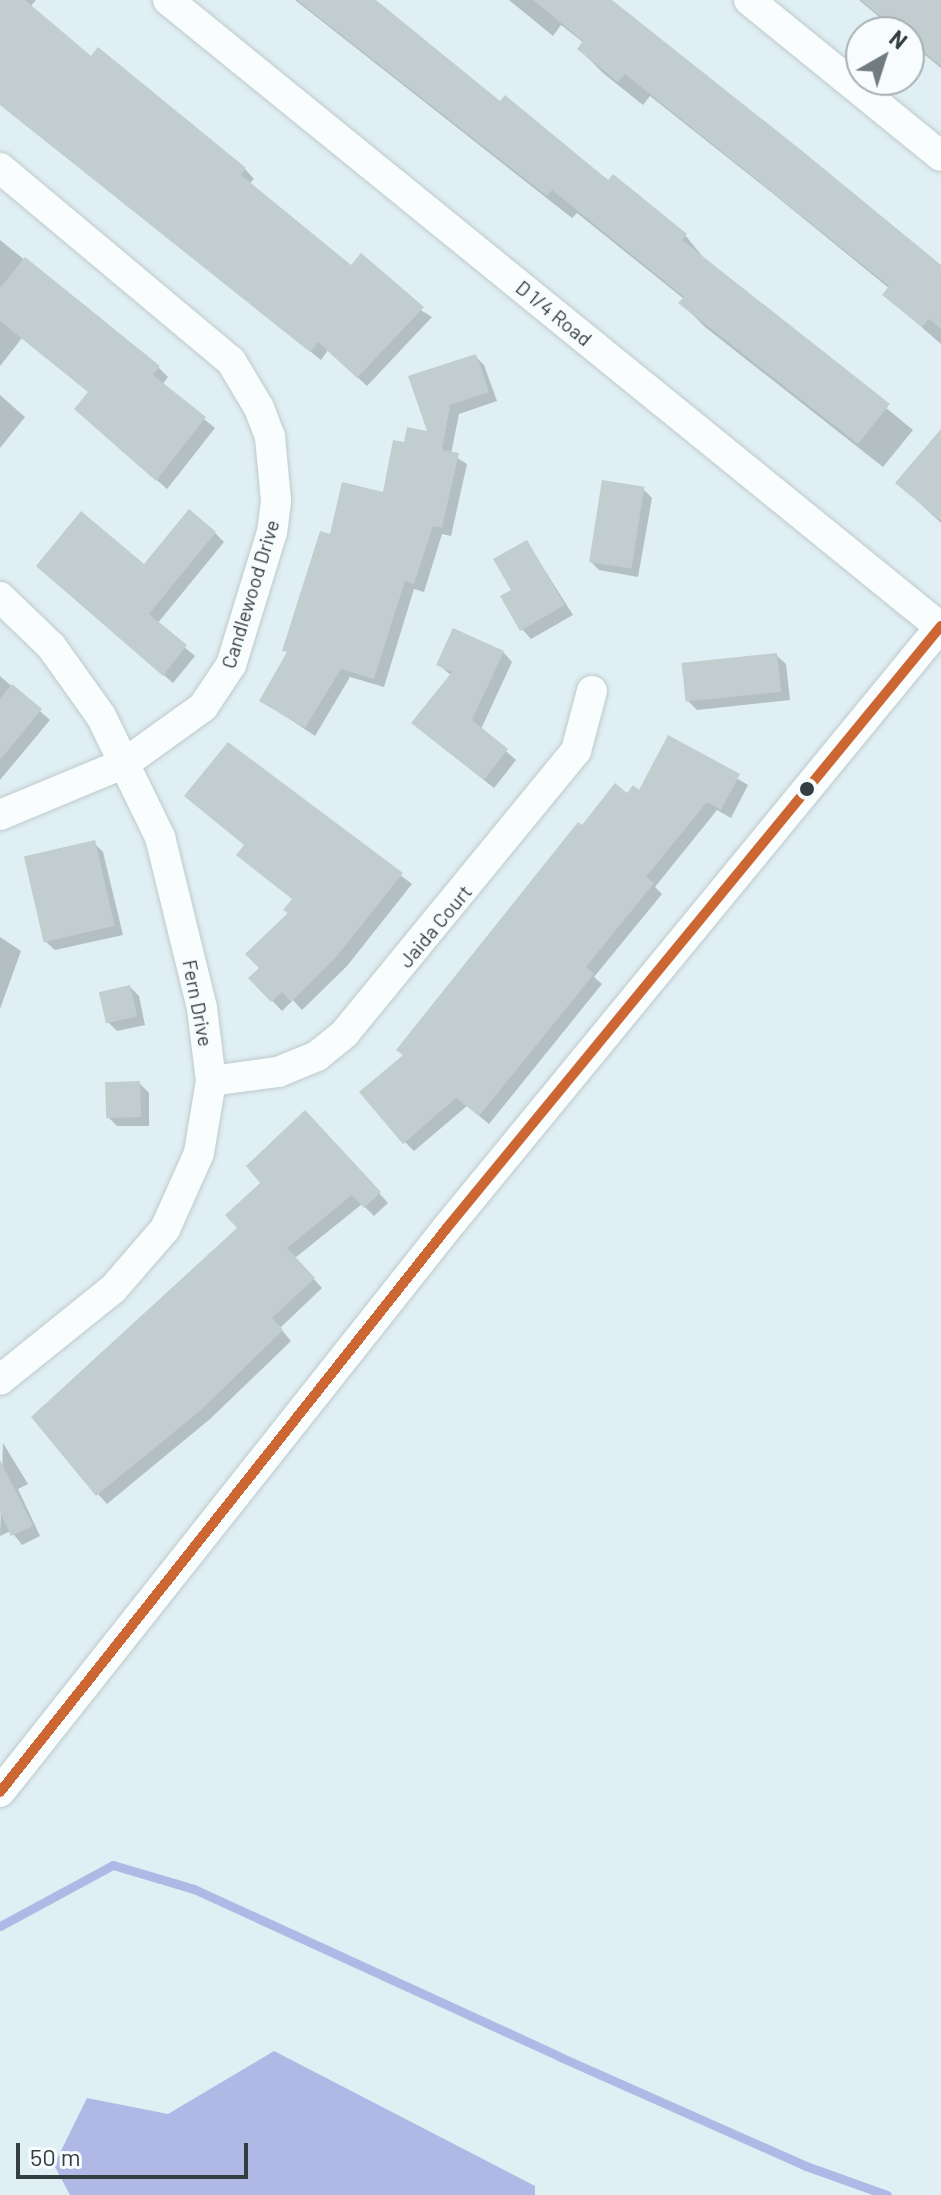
<!DOCTYPE html>
<style>
body{margin:0}
#map{position:relative;width:941px;height:2195px;overflow:hidden;background:#e0eff3;font-family:Barlow,sans-serif}
div>[style]{position:absolute}
.water>*{inset:0;background:#b0b8e6}
.shadow>*{inset:0;background:#0003}
.stream>*{height:9px;margin:-4.5px;padding:0 4.5px;transform-origin:4.5px;border-radius:4.5px;background:#b0b8e6}
.building>*{inset:0;background:#c1cdce;transform-origin:0 0}
.roads{filter:drop-shadow(0 0 2px #becacd) drop-shadow(0 0 2px #becacd)}
.minor>*{height:30px;margin:-15px;padding:0 15px;transform-origin:15px;border-radius:15px;background:#fafdfd}
.bus-1>*{height:10px;margin:-5px;padding:0 5px;transform-origin:5px;border-radius:5px;background:#c63}
.dots>*{width:22px;height:22px;translate:-50% -50%;box-sizing:border-box;border:4px solid #f7fcfe;border-radius:50%}
span{translate:-50% -50%;white-space:nowrap;text-align:center;line-height:1.15;-webkit-text-stroke:8px #f7fcfe;paint-order:stroke}
.street-label{font-size:20px;color:#333e41}
.north{position:absolute;left:845px;top:16px;width:80px;height:80px;box-sizing:border-box;background:#f7fcfe;border:2px solid #a9b0b2;border-radius:50%;rotate:39deg;font-size:22px;font-weight:700;line-height:32px;text-align:center;color:#333e41}
.north::after{content:'';display:block;margin:auto;width:28px;height:36px;background:#707c7f;clip-path:polygon(50% 0,100% 100%,50% 72%,0 100%)}
.scale{position:absolute;left:16px;top:2143px;width:232px;height:36px;box-sizing:border-box;border:4px solid #333e41;border-top:0;padding-left:10px;font-size:24px;line-height:28px;white-space:nowrap;color:#333e41;-webkit-text-stroke:6px #f7fcfe;paint-order:stroke}
</style>
<div id="map">
<div class="water">
<div style="clip-path:polygon(274px 2051px,535px 2186px,535px 2195px,70px 2195px,54px 2165px,87px 2098px,168px 2114px)"></div>
</div>
<div class="shadow">
<div style="clip-path:polygon(0 0,36px 0,30px 7px,91px 59px,245px 169px,254px 179px,249px 184px,352px 268px,432px 317px,367px 386px,328px 350px,321px 360px,0 104px)"></div>
<div style="clip-path:polygon(295px 0,373px 0,501px 104px,685px 235px,707px 262px,913px 430px,883px 467px,705px 327px,681px 303px,684px 299px,577px 213px,572px 218px)"></div>
<div style="clip-path:polygon(509px 0,608px 0,941px 268px,941px 344px,885px 295px,890px 289px,771px 192px,650px 96px,643px 105px,603px 73px,579px 49px,584px 43px,561px 25px,553px 36px)"></div>
<div style="clip-path:polygon(859px 0,931px 0,941px 8px,941px 68px,909px 42px,909px 32px,897px 32px)"></div>
<div style="clip-path:polygon(0 240px,158px 367px,168px 377px,162px 385px,215px 428px,167px 489px,87px 419px,90px 393px,22px 338px,0 366px)"></div>
<div style="clip-path:polygon(475px 356px,484px 365px,497px 401px,459px 414px,451px 454px,467px 464px,451px 536px,442px 534px,424px 592px,414px 589px,384px 687px,350px 677px,315px 736px,261px 700px,289px 654px,285px 650px,332px 537px,385px 494px,406px 445px,430px 434px)"></div>
<div style="clip-path:polygon(0 395px,25px 417px,0 448px)"></div>
<div style="clip-path:polygon(941px 432px,941px 523px,898px 483px)"></div>
<div style="clip-path:polygon(643px 489px,652px 498px,638px 577px,599px 570px,590px 561px)"></div>
<div style="clip-path:polygon(215px 533px,224px 542px,157px 624px,195px 656px,173px 683px,48px 575px,144px 566px)"></div>
<div style="clip-path:polygon(527px 542px,573px 615px,531px 639px,522px 629px,514px 590px)"></div>
<div style="clip-path:polygon(503px 652px,512px 662px,481px 729px,516px 760px,494px 788px,423px 732px,452px 676px,439px 665px)"></div>
<div style="clip-path:polygon(776px 655px,786px 664px,790px 700px,697px 710px,687px 700px)"></div>
<div style="clip-path:polygon(0 676px,50px 720px,0 780px)"></div>
<div style="clip-path:polygon(669px 738px,748px 785px,731px 818px,717px 810px,655px 887px,662px 894px,594px 977px,602px 984px,489px 1124px,467px 1106px,414px 1151px,405px 1142px,405px 1056px,582px 828px,640px 793px)"></div>
<div style="clip-path:polygon(228px 745px,412px 884px,347px 966px,302px 1010px,293px 1000px,282px 1011px,251px 978px,261px 968px,294px 900px,238px 855px,246px 846px)"></div>
<div style="clip-path:polygon(94px 843px,103px 852px,123px 935px,55px 950px,45px 941px)"></div>
<div style="clip-path:polygon(0 937px,21px 951px,0 1009px)"></div>
<div style="clip-path:polygon(130px 987px,139px 996px,145px 1025px,117px 1031px,108px 1022px)"></div>
<div style="clip-path:polygon(139px 1083px,149px 1093px,149px 1126px,117px 1126px,108px 1117px)"></div>
<div style="clip-path:polygon(314px 1122px,388px 1203px,374px 1216px,362px 1204px,295px 1258px,322px 1288px,280px 1328px,291px 1341px,210px 1419px,107px 1504px,98px 1494px,262px 1183px)"></div>
<div style="clip-path:polygon(3px 1443px,28px 1484px,18px 1489px,40px 1536px,22px 1545px,11px 1531px,0 1536px)"></div>
</div>
<div class="stream">
<div style="left:0;top:1926px;width:128px;rotate:-28.4deg"></div>
<div style="left:113px;top:1865px;width:84px;rotate:16.5deg"></div>
<div style="left:194px;top:1889px;width:400px;rotate:24.6deg"></div>
<div style="left:558px;top:2056px;width:271px;rotate:23.9deg"></div>
<div style="left:806px;top:2166px;width:86px;rotate:19.7deg"></div>
</div>
<div class="building">
<div style="clip-path:polygon(0 0,25px 0,91px 56px,98px 47px,246px 168px,241px 175px,351px 265px,361px 253px,424px 307px,357px 378px,318px 342px,310px 352px,0 105px)"></div>
<div style="clip-path:polygon(297px 0,376px 0,500px 101px,505px 95px,608px 180px,613px 174px,687px 234px,682px 240px,890px 404px,858px 444px,678px 303px,684px 297px,552px 190px,547px 196px)"></div>
<div style="clip-path:polygon(533px 0,612px 0,801px 150px,941px 265px,941px 329px,929px 319px,922px 327px,882px 295px,889px 286px,625px 74px,618px 82px,577px 49px,583px 41px)"></div>
<div style="clip-path:polygon(861px 0,941px 0,941px 66px,909px 40px,909px 32px,899px 32px)"></div>
<div style="clip-path:polygon(25px 257px,160px 366px,153px 375px,206px 417px,156px 481px,74px 409px,88px 392px,0 321px,0 288px)"></div>
<div style="clip-path:polygon(476px 354px,489px 392px,450px 405px,442px 450px,459px 453px,442px 528px,433px 526px,414px 584px,405px 581px,374px 679px,341px 669px,305px 728px,259px 701px,287px 652px,282px 651px,320px 531px,330px 534px,342px 482px,383px 492px,393px 440px,404px 442px,407px 427px,427px 431px,408px 376px)"></div>
<div style="clip-path:polygon(941px 429px,941px 521px,895px 483px)"></div>
<div style="left:602px;top:480px;width:43px;height:83px;rotate:9deg"></div>
<div style="clip-path:polygon(189px 509px,216px 532px,149px 614px,187px 645px,163px 676px,36px 566px,81px 511px,144px 564px)"></div>
<div style="clip-path:polygon(527px 540px,565px 605px,520px 631px,500px 596px,511px 590px,493px 559px)"></div>
<div style="clip-path:polygon(453px 628px,504px 651px,472px 720px,508px 749px,484px 780px,411px 723px,452px 672px,436px 665px)"></div>
<div style="left:777px;top:653px;width:39px;height:96px;rotate:84deg"></div>
<div style="clip-path:polygon(12px 684px,42px 709px,0 760px,0 699px)"></div>
<div style="clip-path:polygon(668px 735px,740px 774px,721px 810px,707px 802px,646px 877px,654px 883px,586px 967px,594px 974px,479px 1116px,456px 1098px,403px 1144px,359px 1092px,403px 1055px,396px 1050px,578px 822px,582px 825px,615px 783px,627px 793px,633px 785px,639px 790px)"></div>
<div style="clip-path:polygon(228px 742px,403px 873px,337px 956px,291px 1002px,282px 992px,271px 1002px,248px 978px,259px 968px,245px 954px,288px 913px,283px 910px,292px 899px,236px 855px,244px 845px,184px 796px)"></div>
<div style="left:95px;top:840px;width:88px;height:73px;rotate:77deg"></div>
<div style="left:130px;top:985px;width:32px;height:32px;rotate:77deg"></div>
<div style="left:140px;top:1081px;width:36px;height:35px;rotate:88deg"></div>
<div style="clip-path:polygon(305px 1110px,381px 1192px,364px 1208px,352px 1195px,287px 1248px,315px 1278px,272px 1318px,283px 1330px,201px 1410px,96px 1496px,31px 1417px,237px 1228px,225px 1215px,260px 1183px,246px 1166px)"></div>
<div style="clip-path:polygon(0 1460px,33px 1526px,11px 1536px,0 1512px)"></div>
</div>
<div class="roads">
<div class="minor">
<div style="left:168px;top:0;width:995px;rotate:39.08deg"></div>
<div style="left:749px;top:0;width:247px;rotate:39.1deg"></div>
<div style="left:0;top:168px;width:301px;rotate:39.9deg"></div>
<div style="left:231px;top:361px;width:55px;rotate:59.2deg"></div>
<div style="left:259px;top:408px;width:31px;rotate:69deg"></div>
<div style="left:270px;top:437px;width:64px;rotate:84.6deg"></div>
<div style="left:276px;top:501px;width:31px;rotate:97deg"></div>
<div style="left:272px;top:532px;width:139px;rotate:107.1deg"></div>
<div style="left:231px;top:665px;width:50px;rotate:123.7deg"></div>
<div style="left:203px;top:707px;width:96px;rotate:144.3deg"></div>
<div style="left:125px;top:763px;width:135px;rotate:157.4deg"></div>
<div style="left:0;top:597px;width:71px;rotate:43.9deg"></div>
<div style="left:51px;top:646px;width:86px;rotate:54.5deg"></div>
<div style="left:101px;top:716px;width:135px;rotate:64deg"></div>
<div style="left:160px;top:837px;width:176px;rotate:76.2deg"></div>
<div style="left:202px;top:1008px;width:74px;rotate:83deg"></div>
<div style="left:211px;top:1081px;width:73px;rotate:99.5deg"></div>
<div style="left:199px;top:1153px;width:83px;rotate:114.1deg"></div>
<div style="left:165px;top:1229px;width:79px;rotate:130.9deg"></div>
<div style="left:113px;top:1289px;width:145px;rotate:141.2deg"></div>
<div style="left:211px;top:1081px;width:68px;rotate:-7.7deg"></div>
<div style="left:278px;top:1072px;width:42px;rotate:-22.3deg"></div>
<div style="left:317px;top:1056px;width:36px;rotate:-39deg"></div>
<div style="left:345px;top:1033px;width:365px;rotate:-50.7deg"></div>
<div style="left:576px;top:751px;width:62px;rotate:-75.1deg"></div>
<div style="left:0;top:1792px;width:718px;rotate:-51.61deg"></div>
<div style="left:446px;top:1229px;width:780px;rotate:-50.62deg"></div>
</div>
</div>
<div class="bus-1">
<div style="left:0;top:1792px;width:718px;rotate:-51.61deg"></div>
<div style="left:446px;top:1229px;width:780px;rotate:-50.62deg"></div>
</div>
<div class="dots">
<div style="left:807px;top:789px;background:#333e41"></div>
</div>
<div class="street-label">
<span style="left:554px;top:313px;rotate:39deg">D 1/4 Road</span>
<span style="left:250px;top:594px;rotate:-73deg">Candlewood Drive</span>
<span style="left:435px;top:926px;rotate:-50deg">Jaida Court</span>
<span style="left:198px;top:1003px;rotate:79deg">Fern Drive</span>
</div>
<div class="north">N</div>
<div class="scale">50 m</div>
</div>
